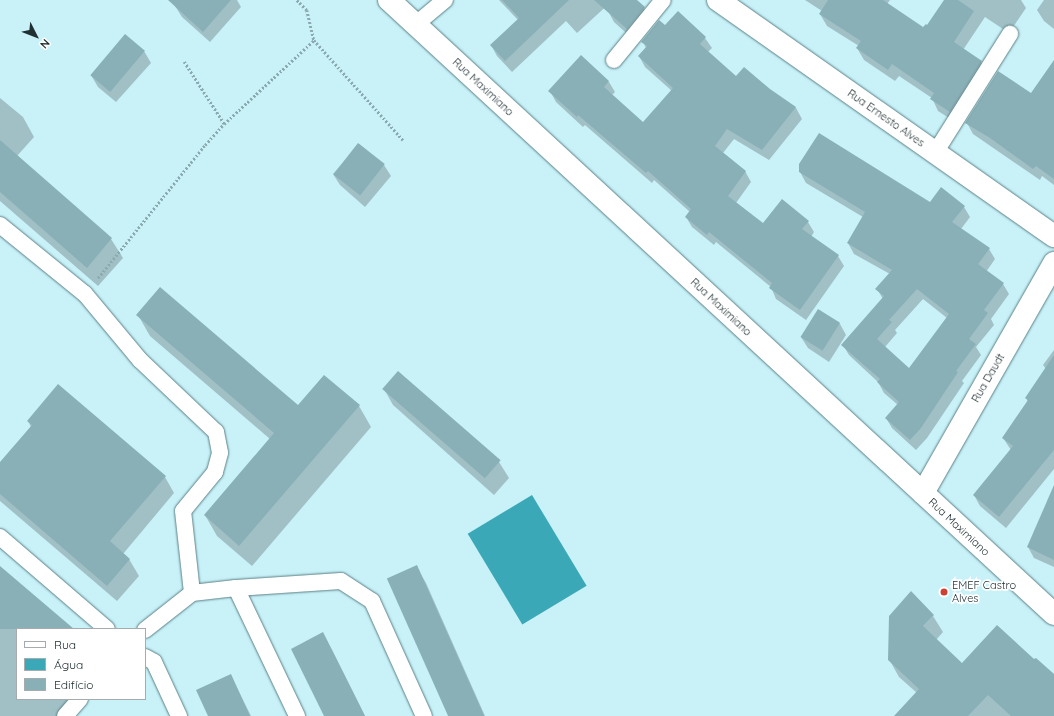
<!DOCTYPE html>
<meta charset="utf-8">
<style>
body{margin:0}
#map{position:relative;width:1054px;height:716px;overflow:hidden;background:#c8f1f8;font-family:Quicksand,sans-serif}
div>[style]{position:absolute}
.water>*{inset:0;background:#3ba8b8;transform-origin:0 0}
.shadow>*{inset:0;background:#0003}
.building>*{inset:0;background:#89b0b7;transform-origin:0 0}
.path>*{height:2.5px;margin-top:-1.25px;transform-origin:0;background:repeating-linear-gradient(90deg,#8baab0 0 2px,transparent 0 4px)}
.roads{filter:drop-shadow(0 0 1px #5b8086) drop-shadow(0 0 1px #5b8086)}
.service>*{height:16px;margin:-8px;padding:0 8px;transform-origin:8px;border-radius:8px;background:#fff}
.minor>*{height:22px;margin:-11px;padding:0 11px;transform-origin:11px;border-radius:11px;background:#fff}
.dots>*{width:11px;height:11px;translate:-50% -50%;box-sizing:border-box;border:2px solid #fff;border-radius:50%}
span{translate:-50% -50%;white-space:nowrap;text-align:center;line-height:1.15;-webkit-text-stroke:3.5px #fff;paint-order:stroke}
.street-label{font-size:11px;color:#213033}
.poi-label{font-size:11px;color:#213033}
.left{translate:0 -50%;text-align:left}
.legend{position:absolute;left:16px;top:628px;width:130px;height:72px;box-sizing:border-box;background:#fff;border:1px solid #a6acad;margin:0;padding:5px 7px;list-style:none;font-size:12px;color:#213033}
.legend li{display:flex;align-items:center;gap:8px;height:20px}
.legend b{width:20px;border:1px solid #a6acad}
.north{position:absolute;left:16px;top:16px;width:40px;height:40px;-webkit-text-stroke:3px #fff;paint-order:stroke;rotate:132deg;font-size:11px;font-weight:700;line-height:16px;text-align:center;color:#213033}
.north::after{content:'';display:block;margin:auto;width:14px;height:18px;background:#213033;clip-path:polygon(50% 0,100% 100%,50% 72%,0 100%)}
</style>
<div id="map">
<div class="water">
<div style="left:532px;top:495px;width:106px;height:75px;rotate:59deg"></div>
</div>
<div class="shadow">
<div style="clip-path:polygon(181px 0,237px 0,241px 7px,210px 42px,182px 17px,175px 6px)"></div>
<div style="clip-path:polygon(499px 0,612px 0,612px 1px,577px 33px,566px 21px,512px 72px,497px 56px,491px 45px,518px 20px)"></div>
<div style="clip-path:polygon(618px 0,636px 0,644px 8px,651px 19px,634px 40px,614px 22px,608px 11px)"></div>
<div style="clip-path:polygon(805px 0,890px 0,887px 4px,923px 28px,927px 26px,945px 0,1021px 0,1026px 8px,1009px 33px,985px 17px,963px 50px,981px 62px,988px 74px,957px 123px,938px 111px,932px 98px,899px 76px,895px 81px,864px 60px,857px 48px,859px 46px,827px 26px,820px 14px,822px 11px)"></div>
<div style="clip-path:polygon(1044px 0,1054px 0,1054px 29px,1044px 21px,1037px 10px)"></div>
<div style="clip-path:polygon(678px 13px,705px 38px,712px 48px,708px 52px,736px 78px,769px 90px,796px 108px,802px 119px,769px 160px,734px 139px,723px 153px,745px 171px,751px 182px,736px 203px,763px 224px,808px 222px,814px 232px,811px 237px,838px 256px,844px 266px,806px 320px,776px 299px,771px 287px,716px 242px,714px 245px,692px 227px,686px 217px,690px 212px,654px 180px,652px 183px,585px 125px,583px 127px,556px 102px,550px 91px,581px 57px,609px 82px,615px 92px,612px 95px,643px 123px,672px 91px,645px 67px,639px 56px,646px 48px,643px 42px,665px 26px)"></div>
<div style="clip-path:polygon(144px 51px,151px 63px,116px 102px,98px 87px,91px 75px)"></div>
<div style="clip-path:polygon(1054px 62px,1054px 185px,1042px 176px,1040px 180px,973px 134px,967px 123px,1032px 95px)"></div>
<div style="clip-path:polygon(0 98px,23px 117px,34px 137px,17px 156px,111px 239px,123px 258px,98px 286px,0 201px)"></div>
<div style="clip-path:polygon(359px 144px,384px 165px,391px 176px,365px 207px,340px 185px,333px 174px)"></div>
<div style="clip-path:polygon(evenodd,800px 172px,930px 203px,964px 207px,970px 217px,961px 229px,989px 249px,995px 259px,986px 272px,1003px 284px,1009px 294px,991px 319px,994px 325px,976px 347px,981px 355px,962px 381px,964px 383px,927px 438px,916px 450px,892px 428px,886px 418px,898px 405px,884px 393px,878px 382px,849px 355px,843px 345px,883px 299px,877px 289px,890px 274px,854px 254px,848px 243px,863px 217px,806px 183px,800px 172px,923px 299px,947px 318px,909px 369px,885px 347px,897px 333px,895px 330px,923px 299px)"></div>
<div style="clip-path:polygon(818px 311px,840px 324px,846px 335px,829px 362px,808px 348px,801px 337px)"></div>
<div style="clip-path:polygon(138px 315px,298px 406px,324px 376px,359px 406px,371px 427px,252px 566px,217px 536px,205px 515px,270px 439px,150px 336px)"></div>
<div style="clip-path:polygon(1054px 350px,1054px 469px,1006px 528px,980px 506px,974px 495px,1011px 450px,1003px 438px,1028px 402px,1026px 398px,1046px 369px,1043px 365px)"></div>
<div style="clip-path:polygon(384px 389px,499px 462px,509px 478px,494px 495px,393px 405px)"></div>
<div style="clip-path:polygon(28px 421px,165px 477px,174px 493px,123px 554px,129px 559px,139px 576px,117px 601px,0 501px,0 464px,31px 427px)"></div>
<div style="clip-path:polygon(1054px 495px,1054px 567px,1034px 558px,1028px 547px)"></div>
<div style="clip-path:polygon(416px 566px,426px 583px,485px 716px,449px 716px)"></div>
<div style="clip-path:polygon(0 567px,73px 629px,17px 629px,17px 699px,71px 699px,57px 716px,0 716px)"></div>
<div style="clip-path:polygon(933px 616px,943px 632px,936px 640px,962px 664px,1034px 661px,1054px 675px,1054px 716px,895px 716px,917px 693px,899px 677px,889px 659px)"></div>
<div style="clip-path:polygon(323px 634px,332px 650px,365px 716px,325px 716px)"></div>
<div style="clip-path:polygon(231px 676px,251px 716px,209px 716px)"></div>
</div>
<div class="building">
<div style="clip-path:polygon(168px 0,231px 0,203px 32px)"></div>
<div style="clip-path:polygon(502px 0,569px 0,505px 61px,490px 45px,519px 18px)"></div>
<div style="clip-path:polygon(594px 0,637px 0,645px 7px,627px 29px)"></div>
<div style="clip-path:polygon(828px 0,883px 0,923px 27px,926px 24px,927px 25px,944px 0,958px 0,974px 11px,954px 42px,982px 61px,950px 112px,930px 99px,934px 93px,892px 64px,888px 70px,856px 48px,861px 41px,819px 14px)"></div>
<div style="clip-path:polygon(678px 11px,706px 37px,700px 44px,736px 76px,744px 67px,770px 89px,796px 107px,762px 150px,727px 129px,715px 146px,746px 171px,728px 196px,763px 223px,782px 199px,809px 221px,802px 229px,839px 255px,800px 310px,769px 288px,772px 283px,709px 232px,707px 235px,685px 217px,691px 209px,648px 171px,646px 173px,578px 115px,577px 117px,548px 91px,581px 55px,609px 81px,604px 87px,643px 122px,673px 88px,638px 56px,647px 46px,641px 42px,659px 20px,665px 25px)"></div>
<div style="left:125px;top:34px;width:26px;height:54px;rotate:40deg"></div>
<div style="clip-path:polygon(1054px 60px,1054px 179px,1036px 166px,1033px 169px,990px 138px,965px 123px,998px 71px,1031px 93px)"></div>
<div style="clip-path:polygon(evenodd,819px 133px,930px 202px,941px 187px,965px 206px,952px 222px,990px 248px,978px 264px,1004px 283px,984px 310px,988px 313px,969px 339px,976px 344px,956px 371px,958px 372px,921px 428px,910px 440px,885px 418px,899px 402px,877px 382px,880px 379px,841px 345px,884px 296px,875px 289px,892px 270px,847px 243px,865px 212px,799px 172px,799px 164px,819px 133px,917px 289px,949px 314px,909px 368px,877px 339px,892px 322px,889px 320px,917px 289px)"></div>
<div style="clip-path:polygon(0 140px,112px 238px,87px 268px,0 192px)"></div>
<div style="left:358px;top:143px;width:34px;height:40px;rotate:38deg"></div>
<div style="clip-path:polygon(160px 287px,298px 405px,324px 375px,360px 405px,239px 546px,204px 515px,274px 433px,136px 315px)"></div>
<div style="left:818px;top:309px;width:26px;height:33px;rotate:32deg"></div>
<div style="clip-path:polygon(1054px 355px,1054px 450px,999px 517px,973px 495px,1013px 446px,1002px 438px,1028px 400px,1025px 398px)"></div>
<div style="left:398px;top:371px;width:136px;height:24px;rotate:41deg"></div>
<div style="clip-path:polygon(58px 384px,166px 476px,110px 541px,130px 559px,107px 586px,0 494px,0 462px,32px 425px,27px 421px)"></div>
<div style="clip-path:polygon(1054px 485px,1054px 560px,1027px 547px)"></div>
<div style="left:417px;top:565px;width:165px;height:33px;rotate:66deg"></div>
<div style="clip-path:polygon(0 566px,74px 629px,0 629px)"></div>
<div style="clip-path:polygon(911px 591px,934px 615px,923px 626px,962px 663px,997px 625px,1034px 659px,1036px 658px,1054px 674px,1054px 716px,1011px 716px,988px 695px,968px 716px,894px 716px,919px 689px,888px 660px,889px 616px)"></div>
<div style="clip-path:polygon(323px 632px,365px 716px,324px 716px,291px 649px)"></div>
<div style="clip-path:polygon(231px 674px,250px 716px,208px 716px,196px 690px)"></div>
</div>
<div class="path">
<div style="left:297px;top:0;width:14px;rotate:45deg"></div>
<div style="left:307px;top:10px;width:31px;rotate:77deg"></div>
<div style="left:314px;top:40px;width:134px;rotate:48.3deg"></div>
<div style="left:224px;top:124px;width:123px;rotate:-43deg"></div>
<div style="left:98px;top:278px;width:171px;rotate:-51.2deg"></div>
<div style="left:205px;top:145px;width:28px;rotate:-48deg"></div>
<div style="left:224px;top:124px;width:74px;rotate:-122.8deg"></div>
</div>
<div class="roads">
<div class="service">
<div style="left:415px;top:25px;width:39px;rotate:-40deg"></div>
<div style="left:614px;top:60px;width:77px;rotate:-50.8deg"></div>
<div style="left:935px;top:153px;width:141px;rotate:-57.8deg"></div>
<div style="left:0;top:225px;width:109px;rotate:39.1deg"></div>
<div style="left:85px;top:294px;width:86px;rotate:50.2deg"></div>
<div style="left:140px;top:360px;width:105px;rotate:43.5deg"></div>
<div style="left:216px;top:432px;width:21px;rotate:79deg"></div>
<div style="left:220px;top:453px;width:20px;rotate:105deg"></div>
<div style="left:215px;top:472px;width:50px;rotate:129.4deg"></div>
<div style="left:183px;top:511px;width:82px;rotate:83.7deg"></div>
<div style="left:0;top:537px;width:141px;rotate:40.7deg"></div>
<div style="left:236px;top:588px;width:142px;rotate:64.5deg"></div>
<div style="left:145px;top:630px;width:60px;rotate:-38.2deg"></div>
<div style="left:192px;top:593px;width:44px;rotate:-6.5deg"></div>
<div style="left:236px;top:588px;width:105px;rotate:-3.8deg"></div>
<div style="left:341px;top:581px;width:37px;rotate:33deg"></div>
<div style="left:372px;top:601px;width:126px;rotate:65.7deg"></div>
<div style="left:145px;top:657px;width:10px;rotate:29deg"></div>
<div style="left:154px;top:662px;width:60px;rotate:65.2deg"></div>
<div style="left:65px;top:716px;width:23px;rotate:-49deg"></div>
</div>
<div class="minor">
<div style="left:389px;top:0;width:905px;rotate:42.72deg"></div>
<div style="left:718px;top:0;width:411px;rotate:35.1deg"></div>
<div style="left:923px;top:493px;width:265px;rotate:-60.3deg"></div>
</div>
</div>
<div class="dots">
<div style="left:944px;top:592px;background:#cd4032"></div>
</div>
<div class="street-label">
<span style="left:483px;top:87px;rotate:43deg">Rua Maximiano</span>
<span style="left:886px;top:118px;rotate:35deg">Rua Ernesto Alves</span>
<span style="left:721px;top:307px;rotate:43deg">Rua Maximiano</span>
<span style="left:988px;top:378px;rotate:-60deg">Rua Daudt</span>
<span style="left:959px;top:527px;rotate:43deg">Rua Maximiano</span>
</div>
<div class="poi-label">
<span class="left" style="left:952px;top:592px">EMEF Castro<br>Alves</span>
</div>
<ul class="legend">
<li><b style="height:5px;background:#fff"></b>Rua</li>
<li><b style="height:11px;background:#3ba8b8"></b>Água</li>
<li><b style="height:11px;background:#89b0b7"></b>Edifício</li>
</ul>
<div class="north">N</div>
</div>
